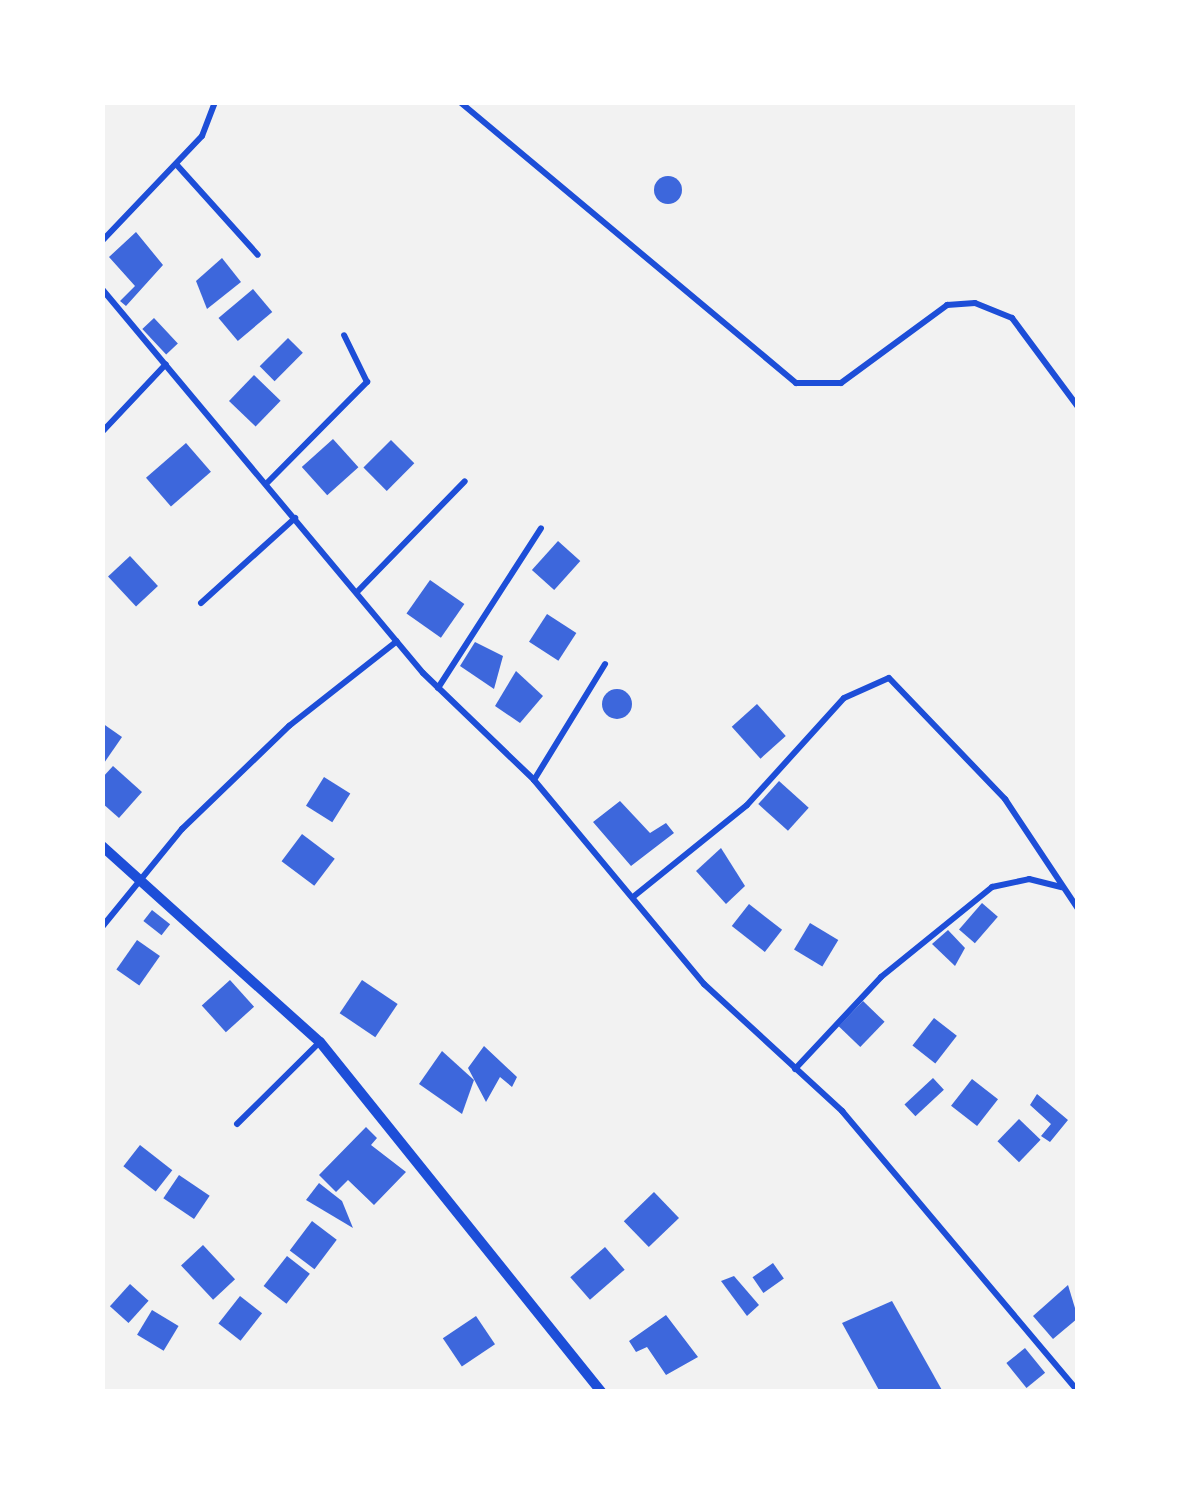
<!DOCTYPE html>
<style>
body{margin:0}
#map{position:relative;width:1180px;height:1494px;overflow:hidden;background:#f2f2f2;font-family:Rubik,sans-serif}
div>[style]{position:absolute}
.building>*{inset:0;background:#3d67dc;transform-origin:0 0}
.round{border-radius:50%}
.minor>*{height:6px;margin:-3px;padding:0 3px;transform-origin:3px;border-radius:3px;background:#1d4ed8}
.primary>*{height:10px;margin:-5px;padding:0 5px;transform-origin:5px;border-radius:5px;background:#1d4ed8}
span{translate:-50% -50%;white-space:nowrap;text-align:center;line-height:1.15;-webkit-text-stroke:10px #fff;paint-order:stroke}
.frame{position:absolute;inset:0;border:105px solid #fff;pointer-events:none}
</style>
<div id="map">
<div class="building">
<div class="round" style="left:654px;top:176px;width:28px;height:28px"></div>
<div style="clip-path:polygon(136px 232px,163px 265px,126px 306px,120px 301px,135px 286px,109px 257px)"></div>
<div style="clip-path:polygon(222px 258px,241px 282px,207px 309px,196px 281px)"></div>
<div style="left:253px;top:289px;width:30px;height:45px;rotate:50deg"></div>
<div style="left:154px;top:318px;width:35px;height:16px;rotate:47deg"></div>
<div style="left:288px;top:338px;width:21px;height:40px;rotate:45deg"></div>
<div style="left:254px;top:375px;width:37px;height:36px;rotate:44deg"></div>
<div style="left:333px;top:439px;width:38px;height:42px;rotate:48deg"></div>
<div style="left:391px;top:440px;width:33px;height:39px;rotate:45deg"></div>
<div style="left:186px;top:443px;width:38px;height:53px;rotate:49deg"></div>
<div style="left:558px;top:541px;width:30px;height:39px;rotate:42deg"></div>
<div style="left:130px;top:556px;width:41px;height:30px;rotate:47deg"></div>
<div style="left:430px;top:580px;width:42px;height:41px;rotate:35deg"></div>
<div style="left:547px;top:614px;width:35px;height:33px;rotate:33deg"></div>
<div style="clip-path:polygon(475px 642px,503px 656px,494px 689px,460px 666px)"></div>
<div style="clip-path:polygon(516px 671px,543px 696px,520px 723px,495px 706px)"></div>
<div class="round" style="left:602px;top:689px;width:30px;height:30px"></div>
<div style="left:757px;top:704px;width:43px;height:34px;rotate:48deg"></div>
<div style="clip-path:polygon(102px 723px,122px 737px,102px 766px)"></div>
<div style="clip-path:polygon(113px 766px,142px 792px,119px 818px,102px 803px,102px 778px)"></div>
<div style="left:324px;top:777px;width:31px;height:34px;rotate:32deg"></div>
<div style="left:779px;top:781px;width:40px;height:31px;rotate:42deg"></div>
<div style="clip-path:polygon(620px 801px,650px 833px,666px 823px,674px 833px,631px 866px,593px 822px)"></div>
<div style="left:302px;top:834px;width:41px;height:34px;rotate:37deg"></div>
<div style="clip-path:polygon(721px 848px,745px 886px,726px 904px,696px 871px)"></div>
<div style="left:982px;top:903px;width:21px;height:35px;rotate:41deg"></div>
<div style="left:749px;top:904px;width:42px;height:28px;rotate:38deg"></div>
<div style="left:152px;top:910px;width:23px;height:14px;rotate:38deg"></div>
<div style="left:810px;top:923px;width:33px;height:31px;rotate:31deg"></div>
<div style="clip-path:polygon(948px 930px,965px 948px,955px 966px,932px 944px)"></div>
<div style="left:137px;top:940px;width:28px;height:36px;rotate:35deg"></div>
<div style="left:230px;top:980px;width:36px;height:38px;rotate:48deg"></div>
<div style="left:362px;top:980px;width:43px;height:40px;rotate:34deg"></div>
<div style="left:863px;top:1001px;width:30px;height:35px;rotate:44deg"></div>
<div style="left:934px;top:1018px;width:29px;height:35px;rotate:38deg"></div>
<div style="clip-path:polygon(484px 1046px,517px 1077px,512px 1087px,500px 1077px,486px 1102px,468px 1068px)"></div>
<div style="clip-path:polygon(442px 1051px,474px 1080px,462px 1114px,419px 1084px)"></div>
<div style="left:933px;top:1078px;width:16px;height:39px;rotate:47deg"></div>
<div style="left:972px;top:1079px;width:33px;height:34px;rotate:38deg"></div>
<div style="clip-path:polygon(1037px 1094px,1068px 1120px,1050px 1142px,1041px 1136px,1051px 1124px,1030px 1105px)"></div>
<div style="left:1019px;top:1119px;width:30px;height:31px;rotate:44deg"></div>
<div style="clip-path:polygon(366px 1127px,377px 1138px,371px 1145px,406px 1172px,374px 1205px,348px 1180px,336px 1192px,319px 1175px)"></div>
<div style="left:140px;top:1145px;width:41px;height:27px;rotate:38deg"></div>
<div style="left:179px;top:1175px;width:37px;height:28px;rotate:34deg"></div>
<div style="clip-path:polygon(319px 1183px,342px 1201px,353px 1228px,306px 1200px)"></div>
<div style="left:654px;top:1192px;width:36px;height:42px;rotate:46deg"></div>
<div style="left:312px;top:1221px;width:31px;height:37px;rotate:37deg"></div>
<div style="left:203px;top:1245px;width:47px;height:30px;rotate:47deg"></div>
<div style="left:605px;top:1247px;width:30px;height:46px;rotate:49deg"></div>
<div style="left:287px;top:1256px;width:29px;height:38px;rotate:38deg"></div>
<div style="left:773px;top:1263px;width:19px;height:25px;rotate:55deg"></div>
<div style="clip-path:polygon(734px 1276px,759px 1305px,747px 1316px,721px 1281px)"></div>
<div style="left:130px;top:1284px;width:25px;height:30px;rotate:42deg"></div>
<div style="clip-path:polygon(1068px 1285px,1078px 1318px,1053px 1339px,1033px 1316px)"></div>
<div style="left:240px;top:1296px;width:28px;height:35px;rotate:38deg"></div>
<div style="clip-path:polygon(892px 1301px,943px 1392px,880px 1392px,842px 1323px)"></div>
<div style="left:152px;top:1310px;width:31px;height:29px;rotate:31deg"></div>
<div style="clip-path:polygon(666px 1315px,698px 1357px,666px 1375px,647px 1347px,636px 1352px,629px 1341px)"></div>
<div style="left:476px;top:1316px;width:34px;height:40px;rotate:56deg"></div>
<div style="left:1025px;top:1348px;width:32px;height:24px;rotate:51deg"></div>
</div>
<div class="minor">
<div style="left:460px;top:102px;width:438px;rotate:39.9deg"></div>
<div style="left:796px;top:383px;width:45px"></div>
<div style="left:841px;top:383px;width:132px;rotate:-36.3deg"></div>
<div style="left:947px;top:305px;width:28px;rotate:-4deg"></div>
<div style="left:975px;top:303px;width:40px;rotate:22deg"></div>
<div style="left:1012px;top:318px;width:111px;rotate:53.4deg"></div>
<div style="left:176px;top:164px;width:122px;rotate:48deg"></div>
<div style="left:102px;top:241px;width:145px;rotate:-46.4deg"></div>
<div style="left:202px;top:136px;width:36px;rotate:-69deg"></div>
<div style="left:102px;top:289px;width:500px;rotate:50.11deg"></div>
<div style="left:423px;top:673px;width:154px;rotate:43.9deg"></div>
<div style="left:534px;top:780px;width:266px;rotate:50.2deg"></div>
<div style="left:704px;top:984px;width:188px;rotate:42.6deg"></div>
<div style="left:842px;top:1111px;width:366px;rotate:49.9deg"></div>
<div style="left:102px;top:432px;width:93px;rotate:-46.7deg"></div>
<div style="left:266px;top:484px;width:144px;rotate:-45.3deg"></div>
<div style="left:367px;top:382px;width:52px;rotate:-116.1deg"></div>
<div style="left:358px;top:591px;width:153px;rotate:-45.8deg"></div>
<div style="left:201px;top:603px;width:127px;rotate:-42.1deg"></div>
<div style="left:438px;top:688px;width:190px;rotate:-57.2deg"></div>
<div style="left:534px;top:780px;width:136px;rotate:-58.5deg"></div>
<div style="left:633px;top:897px;width:146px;rotate:-38.9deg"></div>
<div style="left:747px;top:805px;width:144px;rotate:-47.8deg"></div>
<div style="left:844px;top:698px;width:49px;rotate:-24deg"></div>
<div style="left:889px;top:678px;width:168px;rotate:46.2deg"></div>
<div style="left:1005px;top:799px;width:132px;rotate:56.4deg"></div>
<div style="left:102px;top:927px;width:127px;rotate:-50.8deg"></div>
<div style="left:182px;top:829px;width:149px;rotate:-43.9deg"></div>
<div style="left:289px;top:726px;width:137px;rotate:-38.2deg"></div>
<div style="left:795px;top:1069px;width:126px;rotate:-46.9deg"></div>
<div style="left:881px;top:977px;width:143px;rotate:-39deg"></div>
<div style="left:992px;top:887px;width:38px;rotate:-12deg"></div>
<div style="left:1029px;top:879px;width:34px;rotate:14deg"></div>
<div style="left:237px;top:1124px;width:117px;rotate:-44.7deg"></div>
</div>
<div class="primary">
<div style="left:102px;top:846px;width:293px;rotate:42deg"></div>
<div style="left:320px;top:1042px;width:449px;rotate:51.2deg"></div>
</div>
<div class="frame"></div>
</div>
